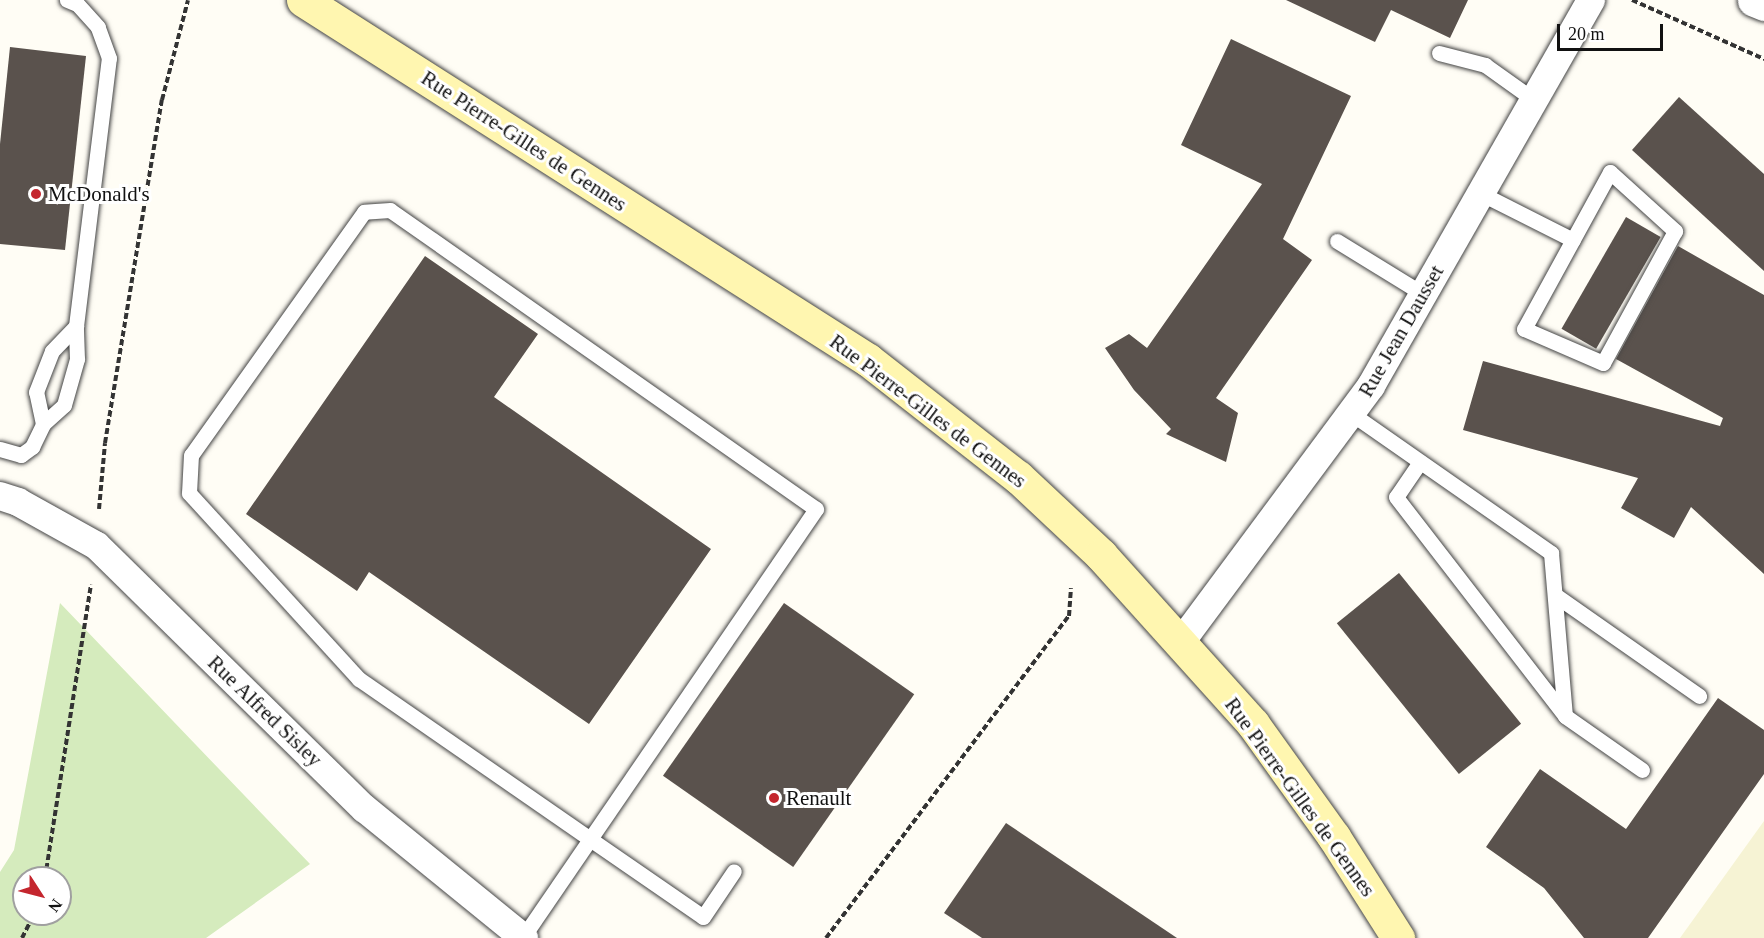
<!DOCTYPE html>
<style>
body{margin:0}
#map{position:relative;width:1764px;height:938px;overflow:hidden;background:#fffdf5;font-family:Georgia,serif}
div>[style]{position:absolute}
.farmland>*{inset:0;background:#f6f3d4}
.green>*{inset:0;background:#d5ebbd}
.building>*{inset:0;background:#5a524d;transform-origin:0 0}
.path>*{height:4px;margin-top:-2px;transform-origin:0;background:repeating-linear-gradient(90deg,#333 0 6px,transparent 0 9px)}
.roads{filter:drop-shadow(0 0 2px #444) drop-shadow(0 0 2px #444)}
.service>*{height:15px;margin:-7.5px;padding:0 7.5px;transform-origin:7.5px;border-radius:7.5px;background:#fff}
.minor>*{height:28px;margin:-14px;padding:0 14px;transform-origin:14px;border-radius:14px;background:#fff}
.tertiary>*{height:33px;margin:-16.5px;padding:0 16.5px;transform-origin:16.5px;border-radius:16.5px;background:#fff}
.secondary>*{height:33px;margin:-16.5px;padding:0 16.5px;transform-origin:16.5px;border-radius:16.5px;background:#fff6b0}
.dots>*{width:16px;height:16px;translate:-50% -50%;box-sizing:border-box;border:3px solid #fff;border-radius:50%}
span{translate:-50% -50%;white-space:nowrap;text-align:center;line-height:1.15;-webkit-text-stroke:6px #fff;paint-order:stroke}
.street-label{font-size:21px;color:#111}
.poi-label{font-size:21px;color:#111}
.left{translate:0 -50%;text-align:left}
.north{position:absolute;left:12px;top:866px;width:60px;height:60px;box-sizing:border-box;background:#fff;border:2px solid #a0a0a0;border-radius:50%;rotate:126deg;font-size:16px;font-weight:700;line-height:24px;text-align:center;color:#111}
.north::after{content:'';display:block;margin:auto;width:21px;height:27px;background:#c4262e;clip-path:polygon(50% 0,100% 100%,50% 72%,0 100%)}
.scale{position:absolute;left:1557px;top:24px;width:106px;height:27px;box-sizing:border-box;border:3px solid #111;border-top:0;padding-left:8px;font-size:18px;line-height:21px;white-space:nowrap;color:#111;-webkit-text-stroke:4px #fff;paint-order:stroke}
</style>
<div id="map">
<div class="farmland">
<div style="clip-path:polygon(1764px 821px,1764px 938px,1680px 938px)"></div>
</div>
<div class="green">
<div style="clip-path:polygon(evenodd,60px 603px,310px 864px,206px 938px,0 938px,0 872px,14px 850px,60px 603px,24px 878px,60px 878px,60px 914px,24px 914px,24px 878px)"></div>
</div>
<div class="building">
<div style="clip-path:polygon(1286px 0,1468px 0,1450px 38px,1391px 10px,1375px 42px)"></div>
<div style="clip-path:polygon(1231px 39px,1351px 96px,1283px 239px,1312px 260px,1216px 398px,1238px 413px,1226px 462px,1166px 434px,1171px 429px,1134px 390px,1105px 348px,1129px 334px,1147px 348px,1262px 184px,1181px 145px)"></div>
<div style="clip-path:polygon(10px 47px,86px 56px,65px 250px,0 244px,0 144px)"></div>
<div style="clip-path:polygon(1679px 97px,1764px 174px,1764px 271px,1632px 150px)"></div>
<div style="left:1626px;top:217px;width:40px;height:129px;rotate:30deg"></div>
<div style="clip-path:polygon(1678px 246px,1764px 295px,1764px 574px,1691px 507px,1674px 538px,1621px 508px,1638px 478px,1463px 430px,1483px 361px,1720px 426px,1723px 418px,1616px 359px)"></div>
<div style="clip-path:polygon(425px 256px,538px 334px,494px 397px,711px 549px,589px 724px,369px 572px,357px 591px,246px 514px)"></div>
<div style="left:1399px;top:573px;width:194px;height:80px;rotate:51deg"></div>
<div style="left:784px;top:603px;width:159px;height:211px;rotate:35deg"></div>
<div style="clip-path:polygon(1718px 698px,1764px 730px,1764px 774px,1648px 938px,1584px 938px,1544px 888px,1486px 847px,1540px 769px,1626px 829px)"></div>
<div style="clip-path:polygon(1006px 823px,1177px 938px,982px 938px,944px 913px)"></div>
</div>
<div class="path">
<div style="left:1632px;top:0;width:145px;rotate:24.1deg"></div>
<div style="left:99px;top:509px;width:66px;rotate:-84.8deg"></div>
<div style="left:105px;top:443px;width:348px;rotate:-80.6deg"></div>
<div style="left:162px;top:100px;width:103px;rotate:-75.4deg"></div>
<div style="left:45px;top:878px;width:297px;rotate:-81.1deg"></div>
<div style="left:22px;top:938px;width:27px;rotate:-63deg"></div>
<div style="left:826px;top:938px;width:403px;rotate:-53deg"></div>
<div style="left:1069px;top:616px;width:28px;rotate:-86deg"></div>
</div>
<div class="roads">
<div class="service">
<div style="left:1439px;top:53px;width:48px;rotate:14.6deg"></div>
<div style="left:1485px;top:65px;width:60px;rotate:35.5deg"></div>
<div style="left:1610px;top:172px;width:88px;rotate:42.2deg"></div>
<div style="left:1675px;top:231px;width:150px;rotate:118.6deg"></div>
<div style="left:1603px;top:363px;width:86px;rotate:-156.7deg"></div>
<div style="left:1524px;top:329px;width:179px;rotate:-61.3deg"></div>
<div style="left:1480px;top:193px;width:104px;rotate:26.8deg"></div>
<div style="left:1337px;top:241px;width:101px;rotate:31.6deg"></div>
<div style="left:1352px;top:414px;width:243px;rotate:34.9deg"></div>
<div style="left:1551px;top:553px;width:163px;rotate:85.1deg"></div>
<div style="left:43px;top:424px;width:28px;rotate:-42deg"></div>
<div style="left:64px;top:405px;width:48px;rotate:-74.2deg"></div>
<div style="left:77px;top:359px;width:33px;rotate:-92deg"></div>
<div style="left:0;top:449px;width:22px;rotate:16deg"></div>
<div style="left:21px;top:455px;width:14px;rotate:-36deg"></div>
<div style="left:32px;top:447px;width:25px;rotate:-64deg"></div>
<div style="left:43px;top:424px;width:33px;rotate:-102deg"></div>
<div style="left:36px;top:392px;width:44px;rotate:-68.7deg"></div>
<div style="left:52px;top:351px;width:35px;rotate:-46deg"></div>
<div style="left:76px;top:326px;width:270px;rotate:-83deg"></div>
<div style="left:109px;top:58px;width:33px;rotate:-110deg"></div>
<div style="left:98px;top:27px;width:31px;rotate:-132deg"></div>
<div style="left:77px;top:4px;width:11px;rotate:-158deg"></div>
<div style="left:1420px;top:462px;width:42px;rotate:124.4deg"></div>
<div style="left:1396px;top:497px;width:277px;rotate:52.3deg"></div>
<div style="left:1565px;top:716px;width:94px;rotate:35deg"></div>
<div style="left:1555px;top:595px;width:176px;rotate:35deg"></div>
<div style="left:523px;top:937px;width:119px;rotate:-55.6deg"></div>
<div style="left:590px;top:839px;width:400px;rotate:-55.6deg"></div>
<div style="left:816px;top:509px;width:520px;rotate:-144.94deg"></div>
<div style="left:390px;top:210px;width:26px;rotate:176deg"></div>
<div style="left:364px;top:212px;width:298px;rotate:125.4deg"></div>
<div style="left:191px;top:455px;width:38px;rotate:93deg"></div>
<div style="left:189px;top:493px;width:252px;rotate:47.6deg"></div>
<div style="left:359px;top:679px;width:281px;rotate:34.7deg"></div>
<div style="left:590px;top:839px;width:137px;rotate:34.6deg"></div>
<div style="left:703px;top:917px;width:55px;rotate:-56deg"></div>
</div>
<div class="minor">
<div style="left:0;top:496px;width:19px;rotate:18deg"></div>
<div style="left:18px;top:502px;width:90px;rotate:29.1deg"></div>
<div style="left:97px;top:546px;width:375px;rotate:44.5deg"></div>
<div style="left:365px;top:809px;width:205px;rotate:39.1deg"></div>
<div style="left:1181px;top:642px;width:319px;rotate:-53.4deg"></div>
<div style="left:1371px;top:386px;width:444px;rotate:-60.3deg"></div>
</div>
<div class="tertiary">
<div style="left:1754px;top:0;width:11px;rotate:22deg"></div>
</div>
<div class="secondary">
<div style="left:303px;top:0;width:670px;rotate:32.5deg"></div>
<div style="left:868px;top:360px;width:190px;rotate:38deg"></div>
<div style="left:1018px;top:477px;width:114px;rotate:43.2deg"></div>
<div style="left:1101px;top:555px;width:227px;rotate:48deg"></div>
<div style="left:1253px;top:724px;width:139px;rotate:54.4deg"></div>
<div style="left:1334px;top:837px;width:120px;rotate:57.6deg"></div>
</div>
</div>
<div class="dots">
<div style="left:36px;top:194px;background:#c4262e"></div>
<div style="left:774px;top:798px;background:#c4262e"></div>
</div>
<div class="street-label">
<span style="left:524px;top:141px;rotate:33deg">Rue Pierre-Gilles de Gennes</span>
<span style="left:1401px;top:331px;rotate:-60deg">Rue Jean Dausset</span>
<span style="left:928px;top:411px;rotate:37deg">Rue Pierre-Gilles de Gennes</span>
<span style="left:265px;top:711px;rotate:44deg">Rue Alfred Sisley</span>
<span style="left:1300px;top:797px;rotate:54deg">Rue Pierre-Gilles de Gennes</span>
</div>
<div class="poi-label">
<span class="left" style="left:48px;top:194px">McDonald's</span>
<span class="left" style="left:786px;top:798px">Renault</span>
</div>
<div class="north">N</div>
<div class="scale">20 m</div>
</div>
